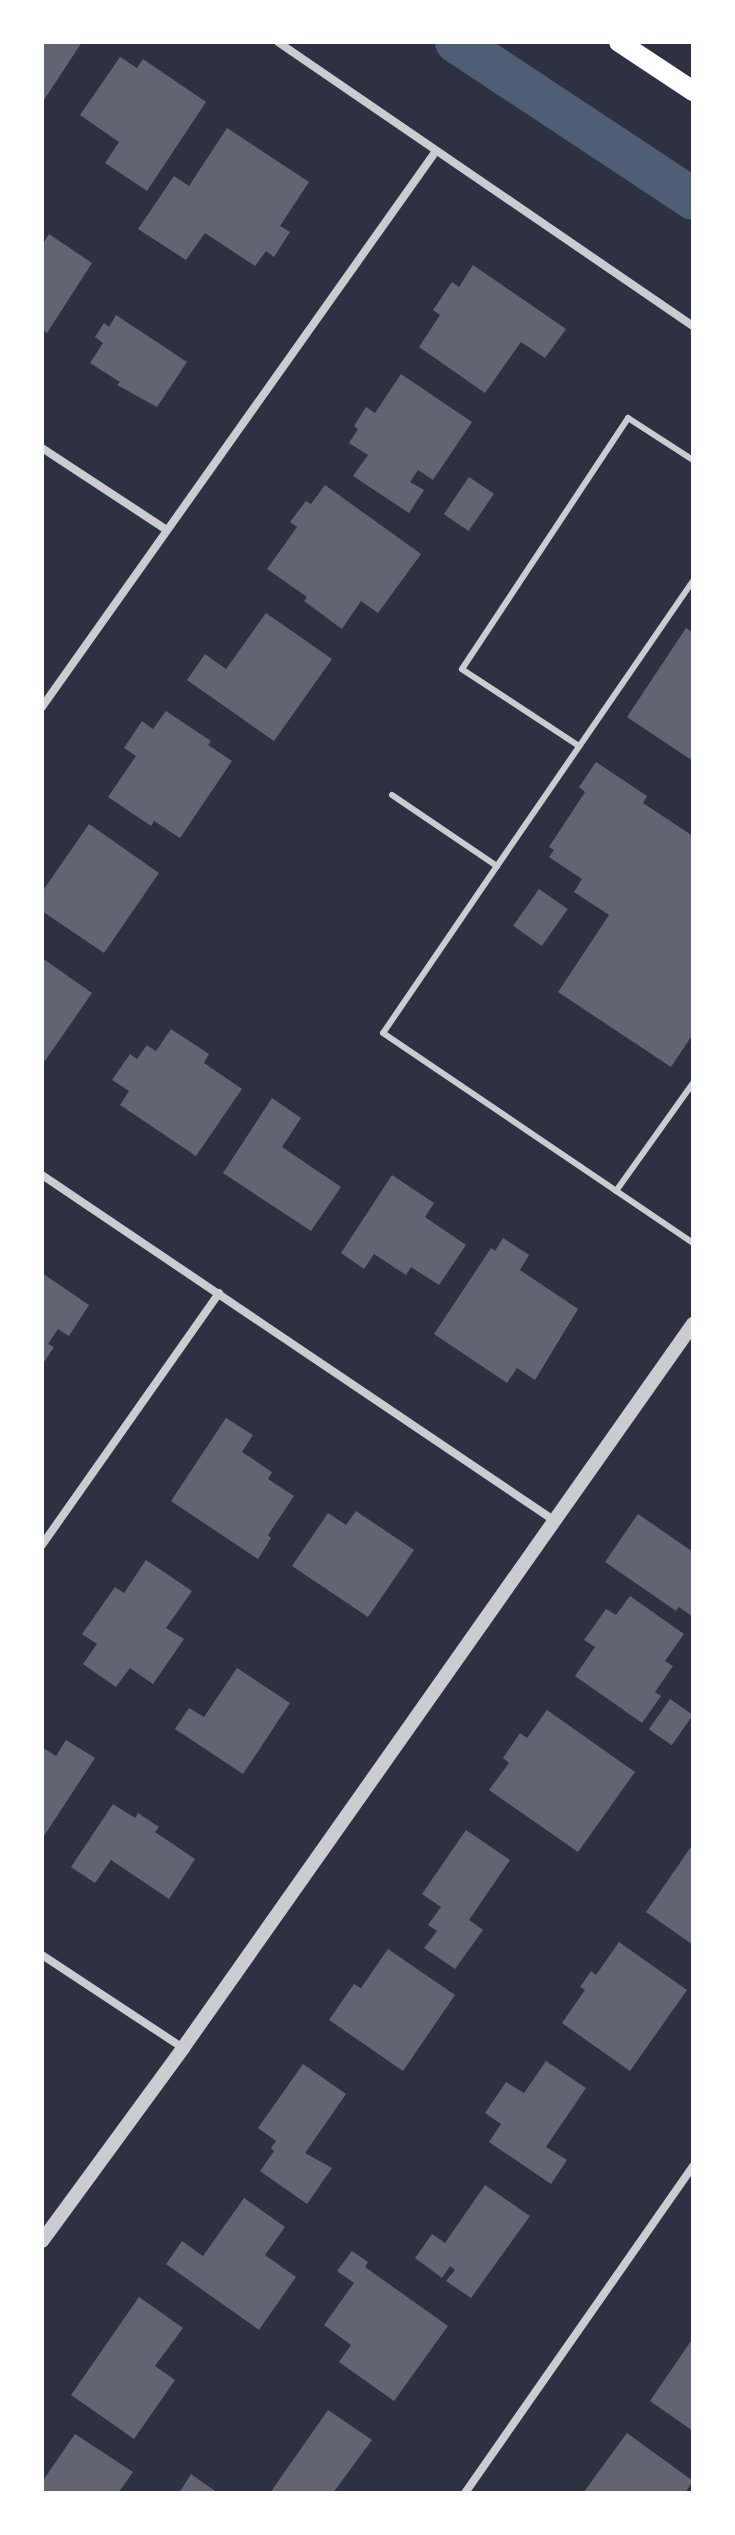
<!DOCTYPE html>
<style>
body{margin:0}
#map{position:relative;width:735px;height:2535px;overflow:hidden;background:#2d3142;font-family:Barlow,sans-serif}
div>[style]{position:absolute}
.canal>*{height:42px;margin:-21px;padding:0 21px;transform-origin:21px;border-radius:21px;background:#4f5d75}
.building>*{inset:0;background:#626471;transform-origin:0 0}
.service>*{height:6px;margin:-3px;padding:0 3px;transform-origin:3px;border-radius:3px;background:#caccd0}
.minor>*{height:8px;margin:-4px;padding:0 4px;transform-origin:4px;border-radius:4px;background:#caccd0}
.tertiary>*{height:14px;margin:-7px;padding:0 7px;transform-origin:7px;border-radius:7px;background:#caccd0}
.primary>*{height:20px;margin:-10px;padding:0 10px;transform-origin:10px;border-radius:10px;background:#fff}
span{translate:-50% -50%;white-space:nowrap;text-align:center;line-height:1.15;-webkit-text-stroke:6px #fff;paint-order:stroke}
.frame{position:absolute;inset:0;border:44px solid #fff;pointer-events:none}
</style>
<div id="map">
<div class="canal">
<div style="left:456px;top:42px;width:284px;rotate:33.5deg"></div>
</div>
<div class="building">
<div style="clip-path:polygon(42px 42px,82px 42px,42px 103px)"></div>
<div style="clip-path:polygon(120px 57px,137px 68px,143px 59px,206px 102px,147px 191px,105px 163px,119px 142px,80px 115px)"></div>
<div style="clip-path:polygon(227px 128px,309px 182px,280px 226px,290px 232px,274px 257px,266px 251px,255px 266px,205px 233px,186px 260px,138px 229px,174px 176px,189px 186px)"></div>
<div style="clip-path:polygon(49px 234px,92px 263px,47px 333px,42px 329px,42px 245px)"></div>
<div style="clip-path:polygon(473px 265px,566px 329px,545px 358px,521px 342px,485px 393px,419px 347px,440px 315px,433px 310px,452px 282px,459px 287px)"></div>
<div style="clip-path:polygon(116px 315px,187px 362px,157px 407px,117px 385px,120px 382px,90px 363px,103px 343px,95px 337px,104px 323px,109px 327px)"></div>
<div style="clip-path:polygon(401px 374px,472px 422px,433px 480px,418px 470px,410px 482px,424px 490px,409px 513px,353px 476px,368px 455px,349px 443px,358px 429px,354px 426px,366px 407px,375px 413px)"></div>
<div style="left:469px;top:477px;width:30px;height:45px;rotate:34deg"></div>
<div style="clip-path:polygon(325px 485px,421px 554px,378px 613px,361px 601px,342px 629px,304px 601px,307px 597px,267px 569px,297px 527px,290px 522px,306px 501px,311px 504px)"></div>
<div style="clip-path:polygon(266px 613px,332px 659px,274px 741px,187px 680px,205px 654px,226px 669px)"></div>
<div style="clip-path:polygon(686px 628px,693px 633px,693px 761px,627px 717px)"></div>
<div style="clip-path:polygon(166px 711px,211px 741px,208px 745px,232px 761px,180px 838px,154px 821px,151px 826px,108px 797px,136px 756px,124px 748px,142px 721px,153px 729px)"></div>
<div style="clip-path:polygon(596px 762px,647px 796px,643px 803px,693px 836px,693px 1034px,671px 1067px,558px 992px,609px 915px,574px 892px,582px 879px,549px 857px,554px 850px,549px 847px,585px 792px,579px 787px)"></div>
<div style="clip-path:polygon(89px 824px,159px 873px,104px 953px,42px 911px,42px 892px)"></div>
<div style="left:539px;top:889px;width:35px;height:45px;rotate:35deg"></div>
<div style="clip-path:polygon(42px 958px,92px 993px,42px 1065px)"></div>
<div style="clip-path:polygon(171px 1029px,209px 1054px,204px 1063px,242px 1089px,196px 1156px,120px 1105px,129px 1091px,112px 1080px,130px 1054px,137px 1059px,147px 1045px,156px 1051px)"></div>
<div style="clip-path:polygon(272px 1098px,301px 1118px,282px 1147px,341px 1187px,311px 1231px,223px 1173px)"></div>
<div style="clip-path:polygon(392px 1175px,434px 1203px,425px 1217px,466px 1245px,439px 1285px,411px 1267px,406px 1275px,374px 1254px,364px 1269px,341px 1253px)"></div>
<div style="clip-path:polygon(503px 1238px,529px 1255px,520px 1270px,578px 1309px,535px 1380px,517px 1368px,507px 1383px,434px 1334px,491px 1248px,495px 1251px)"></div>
<div style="clip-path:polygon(42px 1273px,89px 1305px,69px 1336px,58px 1329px,48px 1344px,54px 1347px,42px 1365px)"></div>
<div style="clip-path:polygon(226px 1418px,253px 1435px,242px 1452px,272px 1472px,268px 1479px,294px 1496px,268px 1535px,271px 1538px,258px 1559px,171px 1501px)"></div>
<div style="clip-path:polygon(356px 1511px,414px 1550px,368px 1617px,292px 1566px,328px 1513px,346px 1525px)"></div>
<div style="clip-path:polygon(638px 1514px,693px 1552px,693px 1617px,679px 1607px,676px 1611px,605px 1562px)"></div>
<div style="clip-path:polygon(146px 1560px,192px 1591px,166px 1628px,184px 1639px,153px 1684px,130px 1668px,116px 1687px,83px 1664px,97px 1644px,82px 1634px,115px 1587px,124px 1593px)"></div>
<div style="clip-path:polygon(630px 1596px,684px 1634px,665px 1661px,673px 1666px,655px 1692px,661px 1696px,642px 1723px,575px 1676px,595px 1647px,584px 1640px,606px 1609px,616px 1615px)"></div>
<div style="clip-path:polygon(237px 1668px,290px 1703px,243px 1774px,175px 1729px,189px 1708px,204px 1717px)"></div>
<div style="left:670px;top:1699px;width:28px;height:37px;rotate:35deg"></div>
<div style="clip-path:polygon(547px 1710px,635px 1772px,578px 1852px,489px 1790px,509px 1763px,503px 1758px,520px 1733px,527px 1738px)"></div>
<div style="clip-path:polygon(66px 1740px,95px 1758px,42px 1839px,42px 1747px,56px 1756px)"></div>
<div style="clip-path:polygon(113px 1804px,135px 1818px,138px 1813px,159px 1827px,155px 1832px,195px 1859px,169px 1899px,111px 1860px,95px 1883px,71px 1867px)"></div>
<div style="clip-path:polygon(466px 1830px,510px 1860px,469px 1920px,483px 1930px,455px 1969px,424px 1948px,437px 1931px,428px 1925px,441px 1907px,422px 1894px)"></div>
<div style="clip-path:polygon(693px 1844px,693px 1945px,646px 1912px)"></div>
<div style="clip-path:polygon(619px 1942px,687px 1990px,630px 2071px,562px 2023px,585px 1990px,580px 1987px,591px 1971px,596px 1975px)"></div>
<div style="clip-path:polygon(388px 1949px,455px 1995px,403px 2071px,329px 2020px,354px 1984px,361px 1988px)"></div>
<div style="clip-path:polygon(546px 2061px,586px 2088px,546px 2147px,567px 2160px,551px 2184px,489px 2142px,501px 2124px,485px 2113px,506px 2082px,524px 2093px)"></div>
<div style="clip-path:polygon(303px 2064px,346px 2094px,305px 2153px,332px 2168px,307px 2204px,260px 2171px,274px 2151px,271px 2148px,276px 2141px,258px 2128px)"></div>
<div style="clip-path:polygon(485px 2185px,530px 2216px,471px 2298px,446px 2281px,455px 2270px,450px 2266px,442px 2278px,415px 2258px,432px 2234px,445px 2243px)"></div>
<div style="clip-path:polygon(244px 2198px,285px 2227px,265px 2255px,296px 2277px,259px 2330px,166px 2264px,182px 2241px,203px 2256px)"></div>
<div style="clip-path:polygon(352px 2251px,368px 2262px,365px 2267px,448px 2326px,394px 2401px,339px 2362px,351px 2345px,324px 2325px,354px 2283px,337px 2271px)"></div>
<div style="clip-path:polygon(139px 2297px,183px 2328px,155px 2366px,175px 2380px,134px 2439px,71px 2395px)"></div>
<div style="clip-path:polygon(693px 2338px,693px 2431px,650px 2401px)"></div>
<div style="clip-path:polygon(328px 2410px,372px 2440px,333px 2493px,270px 2493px)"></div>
<div style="clip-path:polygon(627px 2433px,693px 2481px,685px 2493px,583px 2493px)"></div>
<div style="clip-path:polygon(75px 2434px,133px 2472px,118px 2493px,42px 2493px,42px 2482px)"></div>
<div style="clip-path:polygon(191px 2474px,218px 2493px,179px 2493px)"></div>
</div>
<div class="service">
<div style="left:579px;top:746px;width:140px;rotate:-146.7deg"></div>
<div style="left:462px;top:669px;width:301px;rotate:-56.5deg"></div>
<div style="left:628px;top:418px;width:77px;rotate:32.9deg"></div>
<div style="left:392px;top:795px;width:127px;rotate:34.1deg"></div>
<div style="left:497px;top:866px;width:202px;rotate:124.3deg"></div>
<div style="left:383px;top:1033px;width:374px;rotate:34.1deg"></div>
<div style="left:497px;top:866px;width:346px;rotate:-55.5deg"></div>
<div style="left:616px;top:1191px;width:133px;rotate:-54.5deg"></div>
</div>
<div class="minor">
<div style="left:278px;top:42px;width:503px;rotate:34.39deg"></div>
<div style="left:42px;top:448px;width:149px;rotate:33.3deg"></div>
<div style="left:42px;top:707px;width:681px;rotate:-54.68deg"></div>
<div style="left:42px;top:1175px;width:619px;rotate:34deg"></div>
<div style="left:42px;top:1545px;width:308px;rotate:-54.9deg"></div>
<div style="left:42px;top:1955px;width:169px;rotate:33.4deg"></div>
<div style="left:465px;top:2493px;width:399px;rotate:-55.1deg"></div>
</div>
<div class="tertiary">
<div style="left:42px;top:2241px;width:239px;rotate:-53.8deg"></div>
<div style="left:183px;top:2048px;width:886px;rotate:-54.84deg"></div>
</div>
<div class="primary">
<div style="left:619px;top:42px;width:89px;rotate:33.5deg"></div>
</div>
<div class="frame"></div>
</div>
